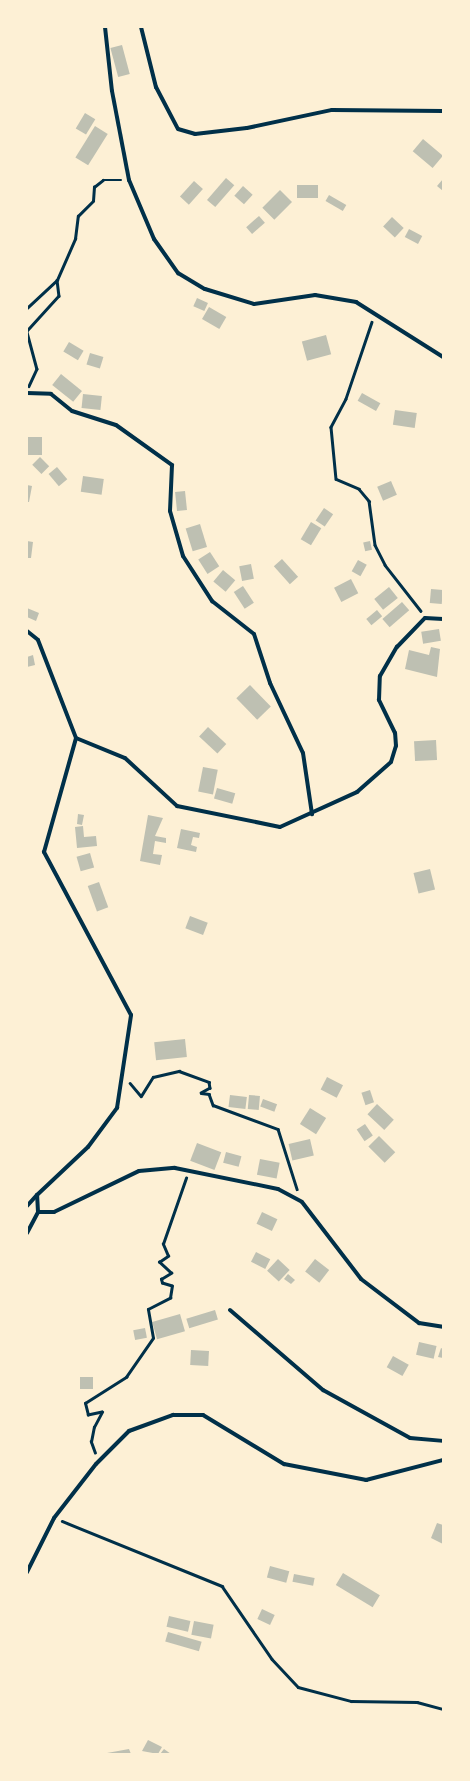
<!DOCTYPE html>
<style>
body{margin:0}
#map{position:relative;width:470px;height:1781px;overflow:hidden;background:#fdf0d5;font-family:"Varela Round",sans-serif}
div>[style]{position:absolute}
.building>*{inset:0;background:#bec0b2;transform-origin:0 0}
.path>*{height:2.5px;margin:-1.25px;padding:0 1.25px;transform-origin:1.25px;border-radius:1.25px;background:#003049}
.minor>*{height:4px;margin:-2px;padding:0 2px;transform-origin:2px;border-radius:2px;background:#003049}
span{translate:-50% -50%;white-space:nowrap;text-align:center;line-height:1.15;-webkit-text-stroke:3px #fdf0d5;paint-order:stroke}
.frame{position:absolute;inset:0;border:28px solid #fdf0d5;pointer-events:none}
</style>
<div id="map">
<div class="building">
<div style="left:122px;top:45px;width:30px;height:12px;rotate:75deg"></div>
<div style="left:85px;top:113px;width:12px;height:18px;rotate:31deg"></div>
<div style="left:95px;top:126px;width:15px;height:37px;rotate:32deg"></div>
<div style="left:423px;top:139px;width:26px;height:16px;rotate:40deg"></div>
<div style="left:226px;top:178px;width:11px;height:29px;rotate:41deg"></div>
<div style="clip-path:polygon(443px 179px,443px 191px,437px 186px)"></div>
<div style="left:194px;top:181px;width:12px;height:21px;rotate:42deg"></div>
<div style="left:297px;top:185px;width:21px;height:13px"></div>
<div style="left:243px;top:186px;width:13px;height:13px;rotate:42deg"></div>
<div style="left:280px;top:190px;width:17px;height:25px;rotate:45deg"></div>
<div style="left:329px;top:195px;width:20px;height:7px;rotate:30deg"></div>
<div style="left:259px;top:216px;width:9px;height:17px;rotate:49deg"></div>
<div style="left:392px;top:217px;width:16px;height:13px;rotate:43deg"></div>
<div style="left:409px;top:229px;width:15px;height:9px;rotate:28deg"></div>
<div style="left:197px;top:298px;width:12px;height:9px;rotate:24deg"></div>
<div style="left:209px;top:307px;width:20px;height:14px;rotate:30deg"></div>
<div style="left:326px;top:335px;width:20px;height:25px;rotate:75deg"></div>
<div style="left:69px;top:342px;width:17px;height:11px;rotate:31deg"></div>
<div style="left:90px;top:353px;width:14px;height:12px;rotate:17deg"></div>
<div style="left:61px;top:374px;width:27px;height:14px;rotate:39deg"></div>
<div style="left:362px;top:393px;width:21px;height:9px;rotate:29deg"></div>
<div style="left:83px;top:394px;width:19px;height:14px;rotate:6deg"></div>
<div style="left:395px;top:410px;width:22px;height:15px;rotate:8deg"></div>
<div style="left:42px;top:437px;width:18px;height:15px;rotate:90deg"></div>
<div style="left:40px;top:457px;width:13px;height:11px;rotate:45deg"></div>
<div style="left:57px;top:467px;width:16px;height:11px;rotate:50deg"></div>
<div style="left:83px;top:476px;width:21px;height:16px;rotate:8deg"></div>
<div style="left:391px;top:481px;width:15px;height:15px;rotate:67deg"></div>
<div style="clip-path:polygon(27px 485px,32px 486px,29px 502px,27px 502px)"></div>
<div style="left:185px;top:491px;width:19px;height:10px;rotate:84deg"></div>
<div style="left:324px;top:508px;width:11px;height:15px;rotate:34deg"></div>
<div style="left:311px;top:522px;width:12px;height:20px;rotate:31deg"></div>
<div style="left:200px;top:524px;width:24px;height:15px;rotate:73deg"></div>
<div style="clip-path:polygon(27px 541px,33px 542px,31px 558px,27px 558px)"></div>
<div style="left:370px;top:541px;width:9px;height:7px;rotate:77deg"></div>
<div style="left:210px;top:552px;width:17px;height:14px;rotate:57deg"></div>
<div style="left:282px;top:559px;width:24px;height:11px;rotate:48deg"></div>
<div style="left:358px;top:560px;width:10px;height:13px;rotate:29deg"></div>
<div style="left:251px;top:564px;width:15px;height:12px;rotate:79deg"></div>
<div style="left:223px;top:570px;width:16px;height:15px;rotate:40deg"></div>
<div style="left:351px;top:579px;width:16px;height:19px;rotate:63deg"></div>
<div style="left:243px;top:586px;width:20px;height:11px;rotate:57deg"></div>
<div style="left:389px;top:587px;width:14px;height:19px;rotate:51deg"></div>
<div style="left:431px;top:589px;width:12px;height:14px;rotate:5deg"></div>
<div style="left:402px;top:602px;width:11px;height:26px;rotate:49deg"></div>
<div style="clip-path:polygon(27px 608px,39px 613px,36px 621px,27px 617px)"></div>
<div style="left:377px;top:610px;width:8px;height:14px;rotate:50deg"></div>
<div style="left:439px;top:629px;width:12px;height:18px;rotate:81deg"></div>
<div style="clip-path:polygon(431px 647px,440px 649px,437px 677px,405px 669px,409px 650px,429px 655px)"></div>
<div style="clip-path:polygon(33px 655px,35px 665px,27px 667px,27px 657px)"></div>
<div style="left:250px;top:685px;width:30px;height:19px;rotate:46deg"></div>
<div style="left:208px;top:727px;width:25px;height:13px;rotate:43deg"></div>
<div style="left:436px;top:740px;width:20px;height:22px;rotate:87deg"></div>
<div style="left:203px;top:767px;width:15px;height:25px;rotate:11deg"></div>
<div style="left:217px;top:788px;width:19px;height:11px;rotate:16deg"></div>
<div style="clip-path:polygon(78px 814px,84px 815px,82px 825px,77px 824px)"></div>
<div style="clip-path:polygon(148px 815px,163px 818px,155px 836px,166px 838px,166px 843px,155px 841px,153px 854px,162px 855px,160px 865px,140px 861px)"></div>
<div style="clip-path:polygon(83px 826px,84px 837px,96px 836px,97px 846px,77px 848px,75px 827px)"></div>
<div style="clip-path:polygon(181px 829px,200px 833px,199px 838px,193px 837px,191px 845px,197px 847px,196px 852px,177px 848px)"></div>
<div style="left:90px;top:853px;width:15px;height:14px;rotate:74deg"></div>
<div style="left:430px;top:869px;width:21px;height:17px;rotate:76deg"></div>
<div style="left:99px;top:882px;width:27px;height:12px;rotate:70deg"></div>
<div style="left:190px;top:916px;width:19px;height:13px;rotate:21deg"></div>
<div style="left:185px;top:1039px;width:18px;height:31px;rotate:84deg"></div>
<div style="left:327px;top:1077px;width:18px;height:14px;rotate:27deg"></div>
<div style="left:370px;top:1090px;width:13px;height:9px;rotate:72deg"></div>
<div style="left:230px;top:1095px;width:17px;height:12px;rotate:7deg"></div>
<div style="left:249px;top:1095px;width:11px;height:14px;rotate:5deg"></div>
<div style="left:263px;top:1099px;width:15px;height:8px;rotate:20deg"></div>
<div style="left:377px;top:1104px;width:23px;height:14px;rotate:43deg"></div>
<div style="left:310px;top:1108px;width:19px;height:19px;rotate:32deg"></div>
<div style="left:365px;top:1124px;width:14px;height:10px;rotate:56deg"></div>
<div style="left:379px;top:1136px;width:23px;height:15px;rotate:45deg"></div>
<div style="left:310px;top:1139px;width:17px;height:22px;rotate:77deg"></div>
<div style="left:197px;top:1143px;width:26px;height:19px;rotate:21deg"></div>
<div style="left:226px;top:1152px;width:16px;height:11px;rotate:15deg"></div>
<div style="left:260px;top:1159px;width:20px;height:16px;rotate:11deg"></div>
<div style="left:262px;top:1212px;width:17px;height:13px;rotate:25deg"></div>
<div style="left:256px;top:1252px;width:16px;height:11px;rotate:27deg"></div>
<div style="left:278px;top:1259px;width:16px;height:16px;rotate:43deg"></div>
<div style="left:315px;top:1259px;width:18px;height:16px;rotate:38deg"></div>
<div style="clip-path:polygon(288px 1274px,295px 1280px,291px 1284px,284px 1279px)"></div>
<div style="left:215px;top:1310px;width:10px;height:30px;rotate:73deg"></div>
<div style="left:180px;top:1314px;width:18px;height:29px;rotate:74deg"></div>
<div style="left:145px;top:1328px;width:10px;height:12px;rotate:79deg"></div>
<div style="left:419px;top:1342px;width:18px;height:13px;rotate:13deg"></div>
<div style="clip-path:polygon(441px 1348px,443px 1349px,443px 1358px,438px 1357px)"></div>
<div style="left:191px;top:1350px;width:18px;height:15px;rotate:3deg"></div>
<div style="left:393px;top:1356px;width:18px;height:13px;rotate:29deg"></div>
<div style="left:80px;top:1377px;width:13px;height:12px"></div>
<div style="clip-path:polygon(437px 1523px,443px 1525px,443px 1544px,431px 1538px)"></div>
<div style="left:270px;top:1566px;width:20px;height:12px;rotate:15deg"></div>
<div style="left:343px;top:1573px;width:43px;height:14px;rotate:31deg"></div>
<div style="left:294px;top:1574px;width:21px;height:8px;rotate:11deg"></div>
<div style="left:262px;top:1609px;width:14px;height:11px;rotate:25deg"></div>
<div style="left:169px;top:1616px;width:22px;height:11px;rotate:13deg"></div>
<div style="left:194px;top:1621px;width:20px;height:14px;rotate:11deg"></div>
<div style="left:168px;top:1632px;width:35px;height:10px;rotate:16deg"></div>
<div style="clip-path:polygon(148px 1740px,162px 1747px,158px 1754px,142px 1751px)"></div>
<div style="clip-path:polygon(129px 1749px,131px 1754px,108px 1754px,107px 1753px)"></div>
<div style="clip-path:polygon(164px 1749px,171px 1754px,160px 1754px)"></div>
</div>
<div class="path">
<div style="left:57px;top:280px;width:45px;rotate:-66.3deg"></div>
<div style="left:75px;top:239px;width:23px;rotate:-83deg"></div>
<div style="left:78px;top:216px;width:21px;rotate:-45deg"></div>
<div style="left:93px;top:201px;width:14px;rotate:-86deg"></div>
<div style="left:94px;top:187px;width:11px;rotate:-38deg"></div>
<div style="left:103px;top:180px;width:18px"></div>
<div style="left:27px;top:308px;width:41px;rotate:-43deg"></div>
<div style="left:57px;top:280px;width:16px;rotate:83deg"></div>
<div style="left:59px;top:296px;width:47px;rotate:132.4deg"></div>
<div style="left:372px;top:322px;width:81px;rotate:108.7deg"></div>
<div style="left:346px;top:399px;width:32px;rotate:118deg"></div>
<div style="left:331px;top:427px;width:52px;rotate:84.5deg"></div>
<div style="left:336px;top:479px;width:25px;rotate:23deg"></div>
<div style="left:359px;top:489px;width:16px;rotate:50deg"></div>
<div style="left:369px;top:501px;width:44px;rotate:82.2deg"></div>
<div style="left:375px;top:545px;width:22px;rotate:63deg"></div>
<div style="left:385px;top:565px;width:58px;rotate:52deg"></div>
<div style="left:27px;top:332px;width:38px;rotate:75deg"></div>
<div style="left:37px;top:369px;width:19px;rotate:115deg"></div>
<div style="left:130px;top:1083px;width:17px;rotate:50deg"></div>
<div style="left:141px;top:1096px;width:22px;rotate:-58deg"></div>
<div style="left:153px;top:1077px;width:27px;rotate:-13deg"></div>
<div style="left:179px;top:1071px;width:32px;rotate:20deg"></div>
<div style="left:209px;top:1082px;width:6px;rotate:81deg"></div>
<div style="left:210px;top:1088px;width:10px;rotate:151deg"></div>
<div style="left:201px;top:1093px;width:8px;rotate:7deg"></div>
<div style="left:209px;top:1094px;width:12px;rotate:70deg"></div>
<div style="left:213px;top:1105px;width:69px;rotate:20.3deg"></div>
<div style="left:278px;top:1129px;width:63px;rotate:72.4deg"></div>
<div style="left:95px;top:1453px;width:12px;rotate:-110deg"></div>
<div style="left:91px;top:1442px;width:15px;rotate:-79deg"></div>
<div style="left:94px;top:1427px;width:17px;rotate:-62deg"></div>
<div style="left:102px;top:1412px;width:14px;rotate:168deg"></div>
<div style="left:88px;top:1415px;width:12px;rotate:-104deg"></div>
<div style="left:85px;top:1403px;width:49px;rotate:-32.4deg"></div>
<div style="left:126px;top:1377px;width:47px;rotate:-55.3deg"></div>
<div style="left:153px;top:1338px;width:29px;rotate:-100deg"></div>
<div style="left:148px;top:1309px;width:25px;rotate:-27deg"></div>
<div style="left:170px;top:1298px;width:12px;rotate:-81deg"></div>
<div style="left:172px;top:1286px;width:10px;rotate:-163deg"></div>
<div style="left:162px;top:1283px;width:4px;rotate:-104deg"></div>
<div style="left:161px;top:1279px;width:12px;rotate:-31deg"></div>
<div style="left:171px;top:1273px;width:16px;rotate:-137deg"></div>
<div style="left:159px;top:1262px;width:11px;rotate:-34deg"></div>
<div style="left:168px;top:1256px;width:13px;rotate:-113deg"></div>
<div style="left:163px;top:1244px;width:70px;rotate:-70.8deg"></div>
<div style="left:62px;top:1521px;width:173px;rotate:22.1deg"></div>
<div style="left:222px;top:1586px;width:88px;rotate:55.6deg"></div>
<div style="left:272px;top:1659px;width:38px;rotate:47deg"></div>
<div style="left:298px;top:1687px;width:55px;rotate:14.8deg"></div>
<div style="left:351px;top:1701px;width:66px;rotate:0.9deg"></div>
<div style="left:417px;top:1702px;width:27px;rotate:15deg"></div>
</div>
<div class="minor">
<div style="left:105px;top:27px;width:64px;rotate:83.8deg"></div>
<div style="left:112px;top:91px;width:91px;rotate:79.2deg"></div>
<div style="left:129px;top:180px;width:64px;rotate:67deg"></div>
<div style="left:154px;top:239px;width:42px;rotate:54.8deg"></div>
<div style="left:178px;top:273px;width:31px;rotate:31deg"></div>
<div style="left:205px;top:289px;width:51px;rotate:17deg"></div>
<div style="left:254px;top:304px;width:62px;rotate:-8.4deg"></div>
<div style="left:315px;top:295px;width:42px;rotate:9.7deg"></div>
<div style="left:356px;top:302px;width:103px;rotate:32.3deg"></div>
<div style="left:141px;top:27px;width:62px;rotate:76deg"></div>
<div style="left:156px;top:87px;width:47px;rotate:62.4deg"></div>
<div style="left:178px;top:129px;width:18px;rotate:16deg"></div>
<div style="left:195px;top:134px;width:52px;rotate:-6.6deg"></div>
<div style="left:247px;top:128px;width:87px;rotate:-12deg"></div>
<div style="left:332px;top:110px;width:111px;rotate:0.5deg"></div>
<div style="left:27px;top:393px;width:24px;rotate:2deg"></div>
<div style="left:51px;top:394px;width:27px;rotate:39deg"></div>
<div style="left:72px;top:411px;width:46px;rotate:17.7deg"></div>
<div style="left:116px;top:425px;width:69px;rotate:35.5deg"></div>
<div style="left:172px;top:465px;width:46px;rotate:92.5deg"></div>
<div style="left:170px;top:511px;width:47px;rotate:73.9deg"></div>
<div style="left:183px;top:556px;width:54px;rotate:57.2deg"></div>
<div style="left:212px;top:601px;width:53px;rotate:38.2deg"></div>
<div style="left:254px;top:634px;width:52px;rotate:71.9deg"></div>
<div style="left:270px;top:683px;width:77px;rotate:64.8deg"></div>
<div style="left:303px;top:753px;width:62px;rotate:81.6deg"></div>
<div style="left:27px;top:631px;width:14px;rotate:39deg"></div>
<div style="left:38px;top:640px;width:105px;rotate:68.8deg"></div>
<div style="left:27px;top:1206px;width:15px;rotate:-48deg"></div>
<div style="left:38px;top:1212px;width:16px"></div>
<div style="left:54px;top:1212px;width:94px;rotate:-25.8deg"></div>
<div style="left:139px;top:1171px;width:36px;rotate:-5deg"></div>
<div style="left:175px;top:1168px;width:105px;rotate:11.5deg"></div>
<div style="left:278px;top:1189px;width:27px;rotate:28deg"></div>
<div style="left:302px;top:1202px;width:97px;rotate:52.5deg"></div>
<div style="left:361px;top:1279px;width:73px;rotate:37.2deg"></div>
<div style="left:419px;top:1323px;width:24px;rotate:9deg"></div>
<div style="left:27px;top:1233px;width:24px;rotate:-62deg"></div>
<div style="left:38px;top:1212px;width:17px;rotate:-93deg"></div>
<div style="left:37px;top:1195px;width:70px;rotate:-43.3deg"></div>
<div style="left:88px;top:1147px;width:49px;rotate:-53.4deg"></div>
<div style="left:117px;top:1108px;width:94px;rotate:-81.4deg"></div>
<div style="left:131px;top:1015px;width:185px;rotate:-118.1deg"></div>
<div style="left:44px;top:852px;width:118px;rotate:-74.3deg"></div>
<div style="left:76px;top:738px;width:53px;rotate:22.2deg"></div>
<div style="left:125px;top:758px;width:71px;rotate:42.7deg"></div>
<div style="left:177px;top:806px;width:105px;rotate:11.5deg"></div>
<div style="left:280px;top:827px;width:85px;rotate:-24.4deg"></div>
<div style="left:357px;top:792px;width:45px;rotate:-41.4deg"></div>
<div style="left:391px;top:762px;width:17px;rotate:-73deg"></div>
<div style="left:396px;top:746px;width:13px;rotate:-94deg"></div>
<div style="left:395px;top:733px;width:37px;rotate:-116deg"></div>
<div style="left:379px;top:700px;width:24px;rotate:-88deg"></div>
<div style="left:380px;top:676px;width:34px;rotate:-60deg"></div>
<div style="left:397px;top:647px;width:40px;rotate:-46deg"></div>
<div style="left:425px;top:618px;width:18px;rotate:3deg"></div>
<div style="left:230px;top:1310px;width:123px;rotate:40.7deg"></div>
<div style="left:323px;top:1390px;width:99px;rotate:28.9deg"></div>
<div style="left:410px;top:1438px;width:33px;rotate:5deg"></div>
<div style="left:27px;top:1572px;width:60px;rotate:-63.4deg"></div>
<div style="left:54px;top:1518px;width:68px;rotate:-52.1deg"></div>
<div style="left:96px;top:1464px;width:47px;rotate:-45deg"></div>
<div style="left:129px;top:1431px;width:47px;rotate:-20deg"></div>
<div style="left:173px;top:1415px;width:30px"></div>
<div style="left:203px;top:1415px;width:95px;rotate:31.2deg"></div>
<div style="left:284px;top:1464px;width:84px;rotate:11deg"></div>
<div style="left:366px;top:1480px;width:80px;rotate:-14.6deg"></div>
</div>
<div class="frame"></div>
</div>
